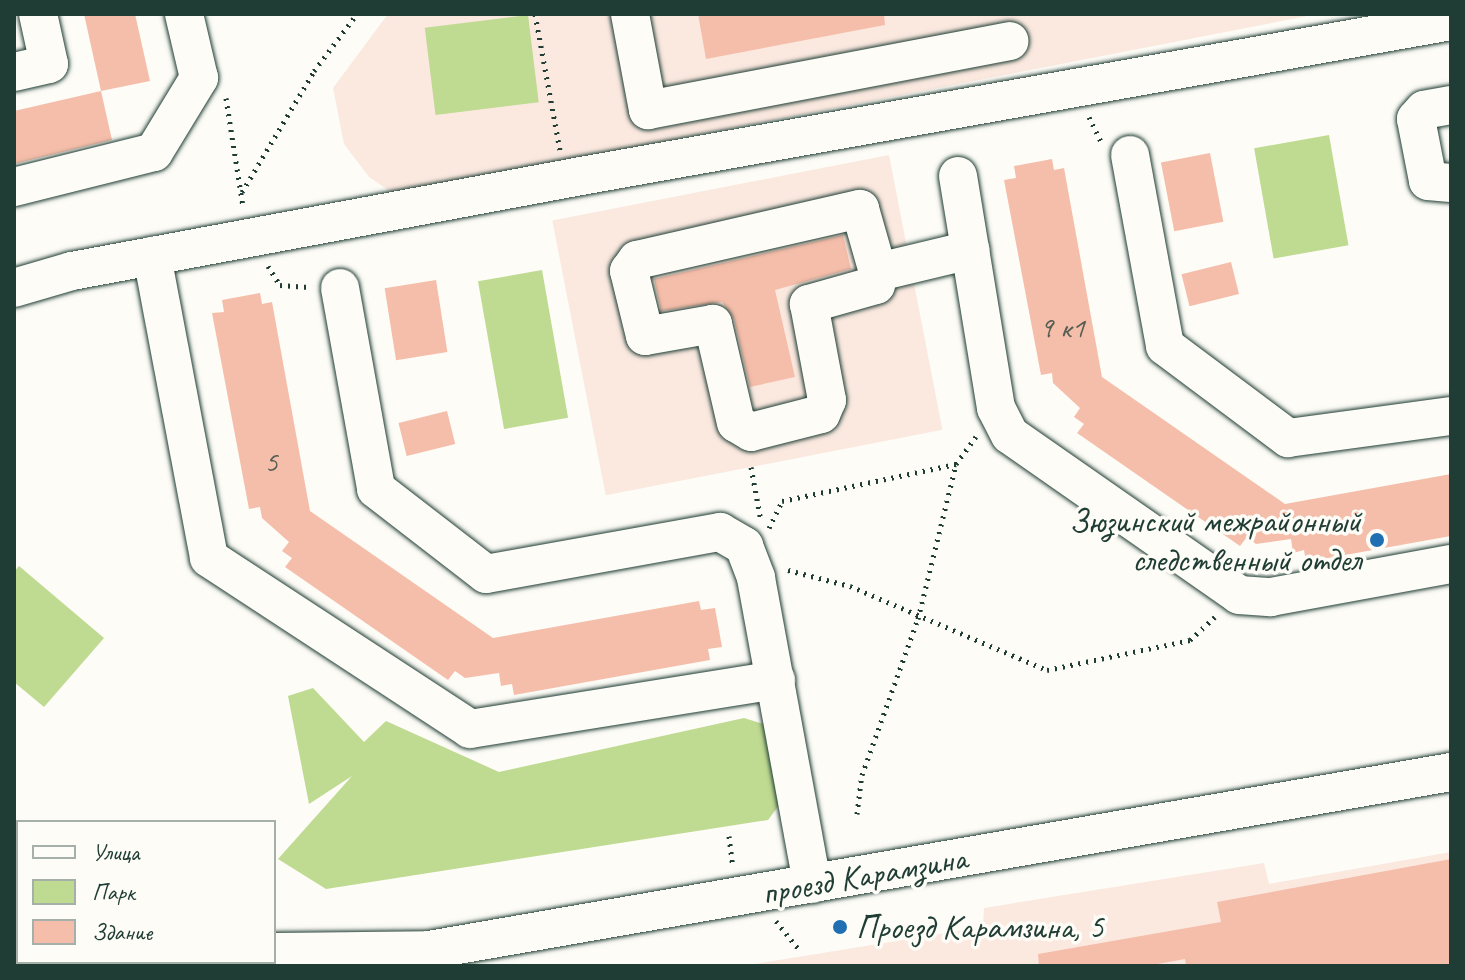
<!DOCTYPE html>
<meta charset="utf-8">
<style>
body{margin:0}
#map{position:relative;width:1465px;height:980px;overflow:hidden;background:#fdfcf7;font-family:Caveat,sans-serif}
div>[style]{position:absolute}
.built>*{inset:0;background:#fbe9e0;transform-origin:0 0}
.green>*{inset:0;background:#bfda91;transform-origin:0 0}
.building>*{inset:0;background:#f5beaa;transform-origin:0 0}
.path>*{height:5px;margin-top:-2.5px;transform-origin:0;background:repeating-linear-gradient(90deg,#1f3d34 0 2px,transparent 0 8px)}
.roads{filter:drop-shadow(0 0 2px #1f3d34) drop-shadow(0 0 2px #1f3d34)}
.minor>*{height:38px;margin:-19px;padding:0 19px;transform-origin:19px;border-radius:19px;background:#fdfcf7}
.dots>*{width:22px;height:22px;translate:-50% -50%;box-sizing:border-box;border:4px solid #fdfcf7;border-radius:50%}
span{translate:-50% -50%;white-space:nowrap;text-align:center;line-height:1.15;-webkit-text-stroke:7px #fdfcf7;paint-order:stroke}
.number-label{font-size:30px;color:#545d52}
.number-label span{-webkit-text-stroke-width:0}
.poi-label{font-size:34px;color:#1f3d34}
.right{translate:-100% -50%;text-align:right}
.left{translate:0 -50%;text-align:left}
.street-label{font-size:34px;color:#1f3d34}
.frame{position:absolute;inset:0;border:16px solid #1f3d34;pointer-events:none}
.legend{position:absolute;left:16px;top:820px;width:260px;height:144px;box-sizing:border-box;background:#fdfcf7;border:2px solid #a4b0a9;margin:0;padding:10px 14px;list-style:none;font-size:24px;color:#1f3d34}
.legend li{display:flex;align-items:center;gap:16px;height:40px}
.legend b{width:40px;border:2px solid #a4b0a9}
</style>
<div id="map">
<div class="built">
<div style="clip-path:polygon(388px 14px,1318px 14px,394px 194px,369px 177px,344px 144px,333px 88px)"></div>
<div style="left:889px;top:155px;width:280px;height:343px;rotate:79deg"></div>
<div style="clip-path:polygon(1451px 852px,1451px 966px,742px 966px,983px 927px,984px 908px,1264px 863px,1269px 884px)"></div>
</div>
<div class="green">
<div style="left:528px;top:15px;width:88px;height:104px;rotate:83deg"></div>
<div style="left:1329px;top:135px;width:112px;height:76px;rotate:80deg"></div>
<div style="left:542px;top:270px;width:150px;height:65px;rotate:80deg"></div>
<div style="clip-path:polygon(19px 566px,104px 638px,44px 707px,14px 682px,14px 572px)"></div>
<div style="clip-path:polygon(313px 688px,364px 742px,386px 721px,499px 772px,744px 718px,770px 726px,783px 800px,768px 820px,326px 889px,278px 859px,352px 776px,309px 804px,288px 696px)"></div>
</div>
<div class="building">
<div style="clip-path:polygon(84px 14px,135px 14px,150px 81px,101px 91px)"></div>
<div style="clip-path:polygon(698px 14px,884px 14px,885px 25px,706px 59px)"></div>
<div style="clip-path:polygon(101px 91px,112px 140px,14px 164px,14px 111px)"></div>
<div style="left:1210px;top:153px;width:70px;height:50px;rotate:79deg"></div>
<div style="clip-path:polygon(1052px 159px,1054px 170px,1064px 168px,1102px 377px,1285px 504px,1451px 474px,1451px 536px,1306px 562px,1304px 550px,1293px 553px,1291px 539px,1256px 544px,1247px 537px,1240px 546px,1077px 433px,1084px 424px,1074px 417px,1080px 408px,1053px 383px,1052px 373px,1041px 375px,1004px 180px,1016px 178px,1014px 166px)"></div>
<div style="clip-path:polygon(843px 235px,851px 269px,775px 290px,795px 377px,750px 387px,734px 319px,722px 302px,661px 311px,654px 279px)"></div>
<div style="left:1231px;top:262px;width:33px;height:51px;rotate:76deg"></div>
<div style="left:436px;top:280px;width:73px;height:52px;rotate:81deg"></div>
<div style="clip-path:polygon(260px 293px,262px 304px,272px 302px,310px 511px,493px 638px,699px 601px,701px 610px,715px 608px,722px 647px,708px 649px,710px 660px,514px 695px,512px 684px,501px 686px,499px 673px,465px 678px,455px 671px,448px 680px,285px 567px,292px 558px,282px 551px,289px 542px,262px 518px,260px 507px,249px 509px,212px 313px,224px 312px,222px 300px)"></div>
<div style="left:447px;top:411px;width:34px;height:50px;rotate:76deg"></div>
<div style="clip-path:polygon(1451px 859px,1451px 966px,1186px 966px,1185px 959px,1147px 966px,1039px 966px,1038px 954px,1221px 922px,1217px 902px)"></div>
</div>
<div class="path">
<div style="left:535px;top:14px;width:138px;rotate:79.6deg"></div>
<div style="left:226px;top:98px;width:110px;rotate:81.1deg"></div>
<div style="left:1089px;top:117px;width:30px;rotate:64deg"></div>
<div style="left:242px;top:192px;width:141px;rotate:-59.2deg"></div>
<div style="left:314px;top:71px;width:71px;rotate:-53deg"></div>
<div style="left:268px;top:266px;width:22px;rotate:58deg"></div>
<div style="left:280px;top:285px;width:32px;rotate:4deg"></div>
<div style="left:751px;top:467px;width:55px;rotate:79.5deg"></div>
<div style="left:769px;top:528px;width:30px;rotate:-64deg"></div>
<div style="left:782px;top:501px;width:178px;rotate:-12deg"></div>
<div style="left:956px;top:464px;width:34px;rotate:-54deg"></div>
<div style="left:788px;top:570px;width:64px;rotate:14.5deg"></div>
<div style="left:850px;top:586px;width:214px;rotate:23.1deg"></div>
<div style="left:1047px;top:670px;width:146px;rotate:-11.8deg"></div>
<div style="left:1190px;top:640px;width:34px;rotate:-43deg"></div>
<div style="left:857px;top:814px;width:39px;rotate:-83deg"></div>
<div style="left:862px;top:775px;width:166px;rotate:-70.3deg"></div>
<div style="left:918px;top:619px;width:160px;rotate:-76.2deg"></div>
<div style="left:729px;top:836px;width:31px;rotate:83deg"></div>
<div style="left:776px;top:921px;width:35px;rotate:51deg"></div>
</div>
<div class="roads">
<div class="minor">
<div style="left:630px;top:14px;width:98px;rotate:79.4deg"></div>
<div style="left:648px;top:110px;width:368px;rotate:-10.8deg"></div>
<div style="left:14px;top:72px;width:36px;rotate:-13deg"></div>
<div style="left:49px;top:64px;width:51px;rotate:-102.4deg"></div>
<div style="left:1451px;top:105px;width:27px;rotate:170deg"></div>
<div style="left:1424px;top:110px;width:12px;rotate:132deg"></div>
<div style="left:1416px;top:119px;width:63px;rotate:79deg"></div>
<div style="left:1428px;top:181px;width:23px;rotate:5deg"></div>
<div style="left:1130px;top:155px;width:194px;rotate:79.6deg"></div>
<div style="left:1165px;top:346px;width:154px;rotate:36.8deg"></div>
<div style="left:1288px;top:438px;width:164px;rotate:-7.7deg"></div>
<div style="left:958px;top:176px;width:235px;rotate:80.7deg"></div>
<div style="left:996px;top:408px;width:30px;rotate:63deg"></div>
<div style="left:1010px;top:435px;width:279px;rotate:34.9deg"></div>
<div style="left:1239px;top:595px;width:32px;rotate:4deg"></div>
<div style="left:1271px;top:597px;width:183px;rotate:-10.4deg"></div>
<div style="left:14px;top:187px;width:144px;rotate:-14deg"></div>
<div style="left:154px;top:152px;width:87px;rotate:-58.7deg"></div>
<div style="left:199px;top:78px;width:66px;rotate:-103.2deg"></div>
<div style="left:152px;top:256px;width:307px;rotate:79.3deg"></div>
<div style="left:209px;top:558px;width:312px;rotate:33.2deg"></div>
<div style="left:470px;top:729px;width:310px;rotate:-9.1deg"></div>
<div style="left:878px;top:272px;width:13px;rotate:99deg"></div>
<div style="left:876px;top:285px;width:70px;rotate:164.2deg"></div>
<div style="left:809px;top:304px;width:98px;rotate:79.4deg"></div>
<div style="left:827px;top:400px;width:15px;rotate:113deg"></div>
<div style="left:821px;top:414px;width:72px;rotate:165.6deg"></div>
<div style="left:751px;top:432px;width:17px;rotate:-149deg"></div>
<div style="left:736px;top:423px;width:102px;rotate:-103.1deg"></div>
<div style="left:713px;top:324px;width:69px;rotate:170deg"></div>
<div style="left:645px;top:336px;width:67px;rotate:-103.8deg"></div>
<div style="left:629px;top:271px;width:14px;rotate:-54deg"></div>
<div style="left:637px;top:260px;width:229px;rotate:-12.9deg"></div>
<div style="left:860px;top:209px;width:66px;rotate:74.1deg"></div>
<div style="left:878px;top:272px;width:95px;rotate:-13.4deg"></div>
<div style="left:14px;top:288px;width:60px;rotate:-16.3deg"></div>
<div style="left:72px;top:271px;width:518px;rotate:-10.57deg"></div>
<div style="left:581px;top:176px;width:884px;rotate:-10.1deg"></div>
<div style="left:340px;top:288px;width:204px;rotate:79.8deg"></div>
<div style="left:376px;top:489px;width:139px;rotate:37.7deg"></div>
<div style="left:486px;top:574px;width:238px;rotate:-10.2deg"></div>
<div style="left:720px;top:532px;width:28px;rotate:30deg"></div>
<div style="left:744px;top:546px;width:34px;rotate:69deg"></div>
<div style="left:756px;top:578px;width:311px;rotate:79.6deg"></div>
<div style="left:14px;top:870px;width:4px;rotate:27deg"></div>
<div style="left:274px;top:952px;width:155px;rotate:-0.7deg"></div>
<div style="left:429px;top:950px;width:1037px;rotate:-9.88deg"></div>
</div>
</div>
<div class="dots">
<div style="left:1377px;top:540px;background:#1f6fb2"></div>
<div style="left:840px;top:927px;background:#1f6fb2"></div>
</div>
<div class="number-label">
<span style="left:1062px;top:327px">9 к1</span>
<span style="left:271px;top:461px">5</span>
</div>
<div class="poi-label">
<span class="right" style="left:1361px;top:540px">Зюзинский межрайонный<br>следственный отдел</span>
<span class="left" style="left:856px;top:927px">Проезд Карамзина, 5</span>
</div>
<div class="street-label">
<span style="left:864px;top:875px;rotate:-10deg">проезд Карамзина</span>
</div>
<div class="frame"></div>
<ul class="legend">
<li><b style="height:10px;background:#fdfcf7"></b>Улица</li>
<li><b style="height:22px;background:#bfda91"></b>Парк</li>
<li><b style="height:22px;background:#f5beaa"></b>Здание</li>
</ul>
</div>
